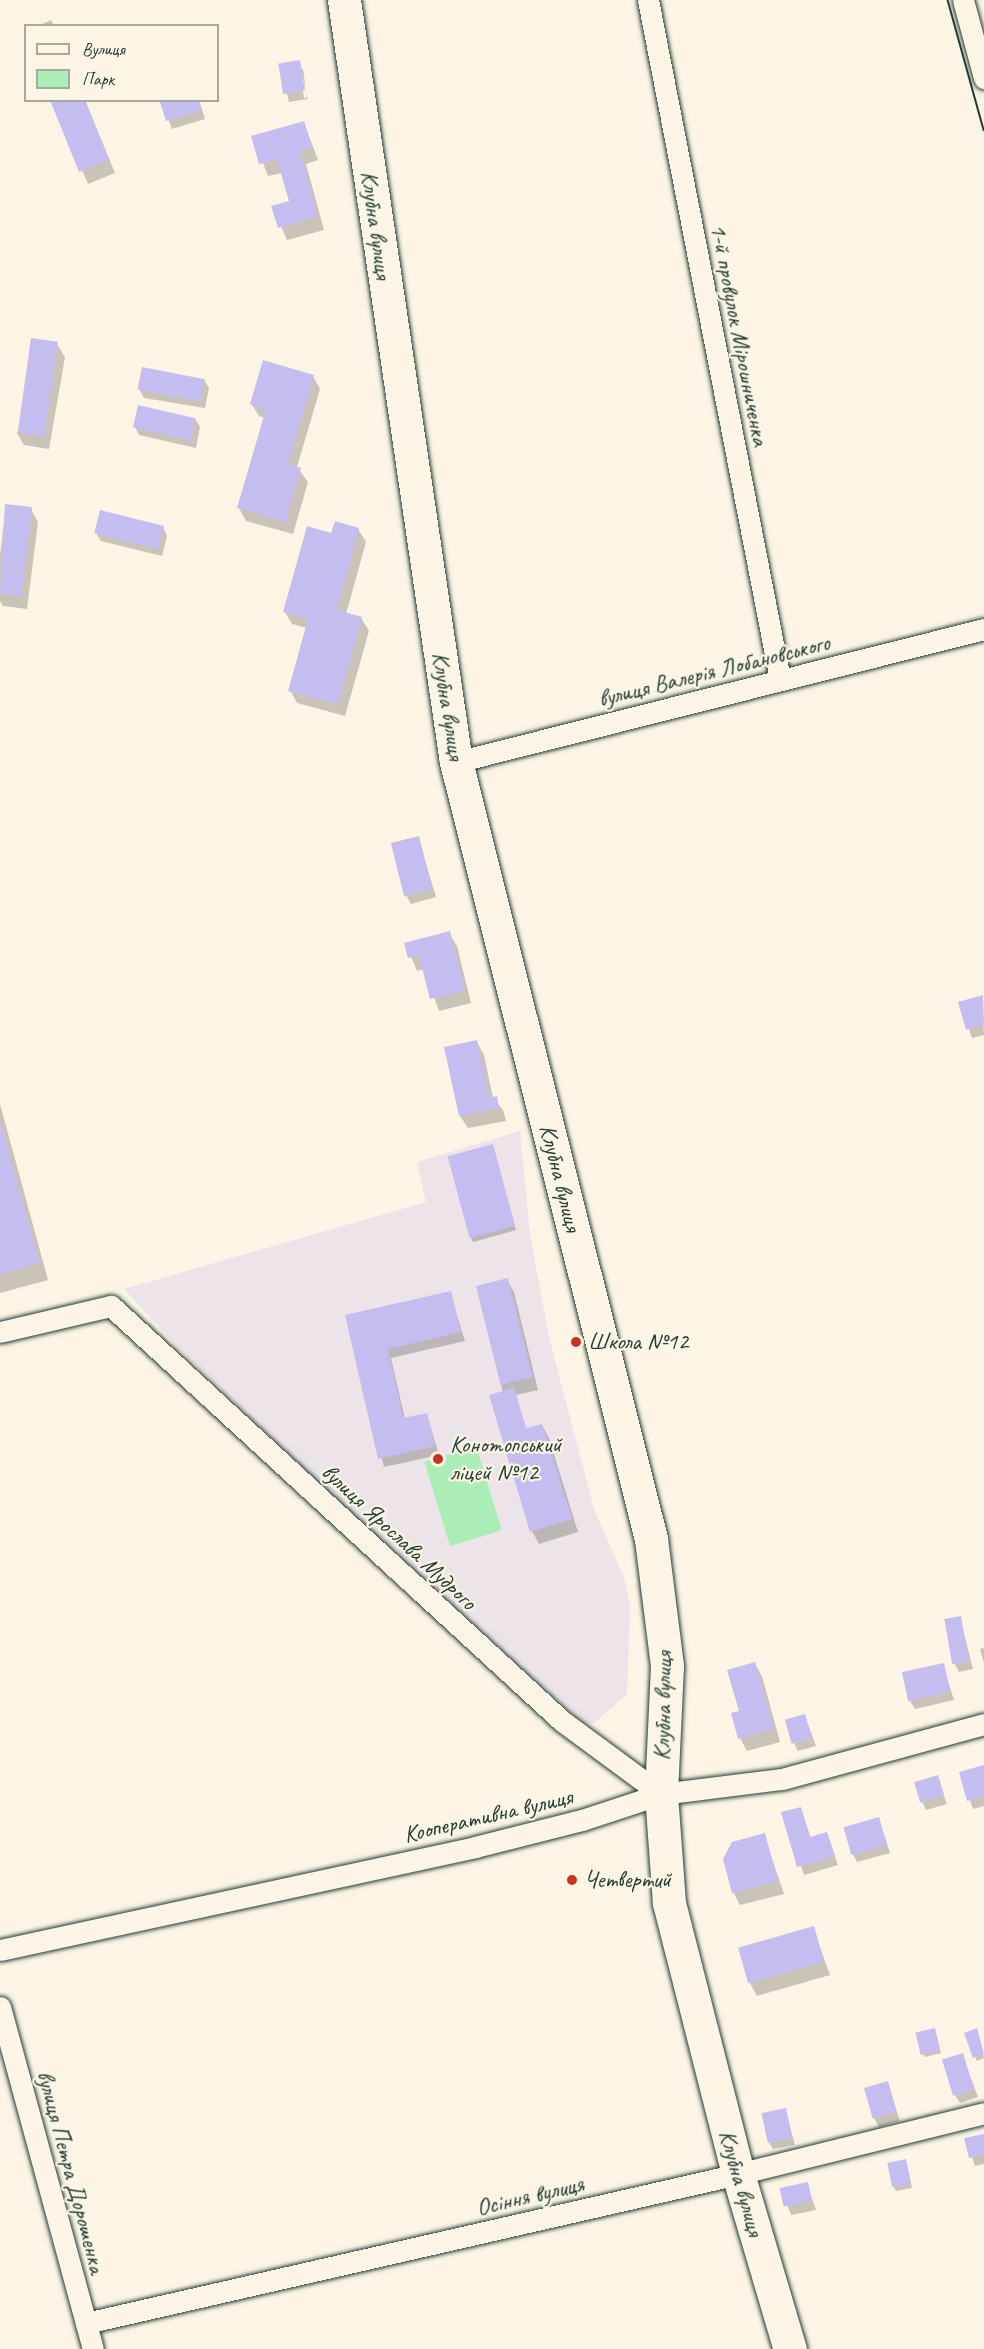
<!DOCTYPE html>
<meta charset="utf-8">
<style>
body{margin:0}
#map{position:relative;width:984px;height:2349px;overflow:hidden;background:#fcf5e5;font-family:Caveat,sans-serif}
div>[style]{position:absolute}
.built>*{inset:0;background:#ece4e8}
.green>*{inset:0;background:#aaedb7;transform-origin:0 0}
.shadow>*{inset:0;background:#0003}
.building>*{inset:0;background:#c5bdef;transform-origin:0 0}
.roads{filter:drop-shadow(0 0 2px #1f3d34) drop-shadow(0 0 2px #1f3d34)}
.minor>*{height:21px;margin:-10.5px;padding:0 10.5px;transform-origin:10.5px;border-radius:10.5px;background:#fcf5e5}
.primary>*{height:33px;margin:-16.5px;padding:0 16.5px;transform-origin:16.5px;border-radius:16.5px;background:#fcf5e5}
.tram>*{height:1.5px;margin:-0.75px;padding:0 0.75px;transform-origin:0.75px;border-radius:0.75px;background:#1f3d34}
.dots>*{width:16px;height:16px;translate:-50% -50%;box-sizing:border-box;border:3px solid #fcf5e5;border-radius:50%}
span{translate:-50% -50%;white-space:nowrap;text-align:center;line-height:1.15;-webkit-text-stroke:4.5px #fcf5e5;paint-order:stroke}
.street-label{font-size:24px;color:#1f3d34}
.poi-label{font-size:24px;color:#1f3d34}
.left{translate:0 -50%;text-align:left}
.legend{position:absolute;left:24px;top:24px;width:195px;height:78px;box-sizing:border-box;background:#fcf5e5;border:2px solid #a4ab9e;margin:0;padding:8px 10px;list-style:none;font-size:18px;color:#1f3d34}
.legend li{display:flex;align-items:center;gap:12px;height:30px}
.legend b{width:30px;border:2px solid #a4ab9e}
</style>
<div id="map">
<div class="built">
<div style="clip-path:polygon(520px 1131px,530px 1234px,549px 1337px,594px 1509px,624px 1578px,630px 1604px,627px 1694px,594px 1723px,583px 1723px,338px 1501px,178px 1348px,124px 1289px,426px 1202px,417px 1162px)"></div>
</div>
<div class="green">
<div style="left:476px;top:1446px;width:88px;height:54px;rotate:73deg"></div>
</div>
<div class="shadow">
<div style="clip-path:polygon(51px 20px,54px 26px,38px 26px)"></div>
<div style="clip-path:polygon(evenodd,299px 62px,308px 99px,289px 102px,280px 65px,299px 62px,300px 69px,303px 69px,307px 98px,304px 98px,300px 69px)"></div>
<div style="clip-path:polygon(52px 100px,85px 100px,115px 173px,88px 184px)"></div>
<div style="clip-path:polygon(169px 100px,199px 100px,205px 119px,172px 129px,162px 103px)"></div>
<div style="clip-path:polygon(304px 123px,318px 160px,306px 164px,324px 230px,287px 240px,273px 207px,291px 202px,282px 173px,268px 176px,253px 137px)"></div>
<div style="clip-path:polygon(57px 344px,65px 357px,49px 449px,24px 445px,17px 433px)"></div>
<div style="clip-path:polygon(313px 376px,320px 389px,297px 467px,308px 482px,293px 534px,246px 521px,239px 508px,265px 418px,259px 416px,251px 403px)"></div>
<div style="clip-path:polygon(204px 380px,209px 388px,205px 408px,144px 398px,139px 389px)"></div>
<div style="clip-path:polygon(195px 419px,200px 427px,196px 448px,139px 435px,135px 427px)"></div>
<div style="clip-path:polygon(6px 505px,31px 509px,38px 522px,27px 609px,3px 606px,0 601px,0 556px)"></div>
<div style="clip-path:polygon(163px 527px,167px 536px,162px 556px,101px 541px,96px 533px)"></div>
<div style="clip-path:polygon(358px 529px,366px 542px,346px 614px,361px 618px,369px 631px,345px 716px,297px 703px,290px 690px,307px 628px,292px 624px,285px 612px)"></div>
<div style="clip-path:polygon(418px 837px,436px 897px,411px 904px,406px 895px)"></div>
<div style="clip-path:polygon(449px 933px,457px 946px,471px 1003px,439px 1011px,424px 969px,417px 971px,406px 944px)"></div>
<div style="clip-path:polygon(982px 997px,984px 1035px,972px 1038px,960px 1003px)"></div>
<div style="clip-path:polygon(477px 1042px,484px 1055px,493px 1098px,503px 1110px,506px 1121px,468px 1128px,460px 1116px)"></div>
<div style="clip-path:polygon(0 1104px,48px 1280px,0 1293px)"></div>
<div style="clip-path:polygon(494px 1150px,516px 1230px,473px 1242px,471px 1238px)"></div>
<div style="clip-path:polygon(507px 1280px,514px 1292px,538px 1390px,516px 1395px,526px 1430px,542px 1425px,549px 1438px,578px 1532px,539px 1544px,532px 1531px,501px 1384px)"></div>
<div style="clip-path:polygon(450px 1293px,465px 1341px,391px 1358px,405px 1419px,427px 1415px,439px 1455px,384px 1467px,347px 1316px)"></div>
<div style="clip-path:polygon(960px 1618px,973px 1669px,959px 1672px,954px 1663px)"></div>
<div style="clip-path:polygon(984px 1648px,984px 1663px,980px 1649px)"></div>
<div style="clip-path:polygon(755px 1664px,762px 1676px,780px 1742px,747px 1751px,740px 1738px,741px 1712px)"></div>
<div style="clip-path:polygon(943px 1665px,954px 1700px,915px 1709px,910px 1701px)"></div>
<div style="clip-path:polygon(805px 1716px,816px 1746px,798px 1751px,794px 1743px)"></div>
<div style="clip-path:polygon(984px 1767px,984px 1806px,973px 1809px,961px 1773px)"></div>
<div style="clip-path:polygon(937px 1776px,947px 1804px,926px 1810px,922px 1801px)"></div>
<div style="clip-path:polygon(800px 1808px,811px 1838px,827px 1834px,838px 1865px,804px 1875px,783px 1813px)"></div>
<div style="clip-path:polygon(879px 1819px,890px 1853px,857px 1862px,853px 1854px)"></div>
<div style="clip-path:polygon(764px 1835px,784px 1894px,740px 1905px,733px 1892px)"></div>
<div style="clip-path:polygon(813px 1928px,830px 1975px,757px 1996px,750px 1983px)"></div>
<div style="clip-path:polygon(966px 2033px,978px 2033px,984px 2058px,977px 2061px)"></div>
<div style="clip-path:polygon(936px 2034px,941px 2053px,925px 2057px,923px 2054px)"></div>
<div style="clip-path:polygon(962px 2055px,978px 2097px,960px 2103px,955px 2095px)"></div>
<div style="clip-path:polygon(887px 2083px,900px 2121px,879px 2127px,874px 2118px)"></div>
<div style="clip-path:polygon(785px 2109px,795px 2145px,773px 2149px,768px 2141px)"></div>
<div style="clip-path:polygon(984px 2135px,984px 2164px,975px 2166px,966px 2139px)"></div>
<div style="clip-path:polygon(907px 2164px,912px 2188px,896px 2191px,894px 2187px)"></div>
<div style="clip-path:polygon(807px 2184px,816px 2210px,791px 2215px,782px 2190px)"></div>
</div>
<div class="building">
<div style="left:300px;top:60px;width:31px;height:22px;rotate:81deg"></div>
<div style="clip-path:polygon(50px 100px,85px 100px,109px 160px,79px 172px)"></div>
<div style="clip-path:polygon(198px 100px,201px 111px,166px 121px,160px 102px)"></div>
<div style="clip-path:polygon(304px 121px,312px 148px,300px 151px,318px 217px,278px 228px,271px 206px,289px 201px,277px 160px,259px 164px,251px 136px)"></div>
<div style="left:31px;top:338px;width:27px;height:96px;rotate:8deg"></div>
<div style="clip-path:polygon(263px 360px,314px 375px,288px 464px,301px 468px,286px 522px,237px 508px,266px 409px,250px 404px)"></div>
<div style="left:142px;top:367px;width:64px;height:23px;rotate:11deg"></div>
<div style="left:138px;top:405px;width:59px;height:23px;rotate:13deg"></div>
<div style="clip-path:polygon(5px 504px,32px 507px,21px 597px,0 594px)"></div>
<div style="left:100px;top:510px;width:66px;height:24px;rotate:14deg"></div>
<div style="clip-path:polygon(335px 521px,359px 528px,337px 610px,362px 617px,338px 704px,288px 691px,308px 619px,283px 612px,307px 526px,331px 533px)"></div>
<div style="left:419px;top:836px;width:55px;height:29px;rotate:76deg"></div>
<div style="clip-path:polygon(450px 931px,465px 991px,430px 999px,419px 956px,408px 958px,404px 943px)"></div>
<div style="clip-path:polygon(983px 995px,984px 1025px,966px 1030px,958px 1002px)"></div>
<div style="clip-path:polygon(477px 1040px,489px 1098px,497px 1096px,499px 1108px,459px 1116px,444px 1047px)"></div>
<div style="clip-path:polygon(0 1121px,40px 1263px,0 1274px)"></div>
<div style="left:493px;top:1144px;width:85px;height:47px;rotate:75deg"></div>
<div style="left:508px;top:1278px;width:102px;height:33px;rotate:76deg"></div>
<div style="clip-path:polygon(451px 1291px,461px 1332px,388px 1349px,403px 1418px,427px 1413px,435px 1446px,378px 1459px,345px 1315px)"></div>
<div style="clip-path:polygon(514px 1388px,526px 1428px,542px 1424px,572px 1519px,530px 1532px,489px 1395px)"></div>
<div style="left:961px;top:1616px;width:46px;height:17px;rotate:80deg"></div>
<div style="clip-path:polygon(755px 1662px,774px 1729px,738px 1739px,731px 1713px,739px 1711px,727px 1670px)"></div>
<div style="left:944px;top:1663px;width:30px;height:43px;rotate:78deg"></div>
<div style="left:805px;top:1714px;width:25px;height:21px;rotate:74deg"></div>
<div style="clip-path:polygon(984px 1765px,984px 1797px,967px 1801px,959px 1772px)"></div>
<div style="left:938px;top:1775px;width:21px;height:25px;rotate:73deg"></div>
<div style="clip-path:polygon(801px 1807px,810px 1837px,827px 1832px,835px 1856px,797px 1867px,781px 1812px)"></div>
<div style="left:879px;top:1817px;width:29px;height:37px;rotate:74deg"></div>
<div style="clip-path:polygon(765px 1833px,778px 1881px,732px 1893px,723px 1859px,732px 1842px)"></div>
<div style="left:814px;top:1926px;width:37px;height:79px;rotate:74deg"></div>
<div style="left:935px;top:2028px;width:23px;height:20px;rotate:77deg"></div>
<div style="clip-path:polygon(977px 2028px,984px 2054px,973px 2058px,964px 2033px)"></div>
<div style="left:963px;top:2053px;width:38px;height:22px;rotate:73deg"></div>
<div style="left:888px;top:2081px;width:32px;height:25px;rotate:74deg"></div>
<div style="left:786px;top:2108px;width:30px;height:25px;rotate:78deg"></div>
<div style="clip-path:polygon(984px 2134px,984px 2155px,969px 2158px,964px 2138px)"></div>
<div style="left:906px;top:2159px;width:25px;height:19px;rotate:79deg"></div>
<div style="left:808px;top:2182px;width:19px;height:29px;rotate:78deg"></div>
</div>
<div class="roads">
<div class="minor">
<div style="left:648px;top:0;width:693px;rotate:79.01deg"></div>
<div style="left:963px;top:0;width:81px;rotate:74.9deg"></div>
<div style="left:456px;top:762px;width:544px;rotate:-14.14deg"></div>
<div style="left:0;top:1332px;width:114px;rotate:-13.2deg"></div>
<div style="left:111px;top:1306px;width:613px;rotate:42.62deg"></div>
<div style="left:562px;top:1721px;width:123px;rotate:36.4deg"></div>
<div style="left:0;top:1950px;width:486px;rotate:-12.2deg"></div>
<div style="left:475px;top:1847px;width:110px;rotate:-14.2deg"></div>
<div style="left:582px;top:1820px;width:83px;rotate:-18.2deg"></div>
<div style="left:661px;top:1794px;width:122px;rotate:-7.1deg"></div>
<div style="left:782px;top:1779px;width:209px;rotate:-15.2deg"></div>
<div style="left:0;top:2007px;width:354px;rotate:74.8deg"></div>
<div style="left:86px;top:2323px;width:669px;rotate:-12.87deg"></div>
<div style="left:738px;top:2174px;width:253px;rotate:-13.9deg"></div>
</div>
<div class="primary">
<div style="left:344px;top:0;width:770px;rotate:81.64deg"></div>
<div style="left:456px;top:762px;width:801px;rotate:75.91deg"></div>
<div style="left:651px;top:1539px;width:128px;rotate:82.8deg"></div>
<div style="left:667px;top:1666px;width:128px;rotate:92.7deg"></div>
<div style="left:661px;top:1794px;width:109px;rotate:85.8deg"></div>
<div style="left:669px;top:1903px;width:280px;rotate:75.7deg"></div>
<div style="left:738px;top:2174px;width:183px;rotate:73.5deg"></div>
</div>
</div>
<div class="tram">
<div style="left:948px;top:0;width:135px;rotate:74.5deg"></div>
</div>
<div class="dots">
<div style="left:576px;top:1342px;background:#c8321e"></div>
<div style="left:438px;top:1459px;background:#c8321e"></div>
<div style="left:572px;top:1880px;background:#c8321e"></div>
</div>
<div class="street-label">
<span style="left:376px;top:225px;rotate:82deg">Клубна вулиця</span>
<span style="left:739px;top:335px;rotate:79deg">1-й провулок Мірошниченка</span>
<span style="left:714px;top:671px;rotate:-14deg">вулиця Валерія Лобановського</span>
<span style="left:448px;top:706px;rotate:81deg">Клубна вулиця</span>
<span style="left:560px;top:1178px;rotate:76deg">Клубна вулиця</span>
<span style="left:399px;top:1537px;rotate:43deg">вулиця Ярослава Мудрого</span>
<span style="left:663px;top:1706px;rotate:-89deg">Клубна вулиця</span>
<span style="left:488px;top:1816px;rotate:-13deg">Кооперативна вулиця</span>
<span style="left:71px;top:2172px;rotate:75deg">вулиця Петра Дорошенка</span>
<span style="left:741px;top:2183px;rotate:74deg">Клубна вулиця</span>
<span style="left:530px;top:2196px;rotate:-13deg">Осіння вулиця</span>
</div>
<div class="poi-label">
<span class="left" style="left:588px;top:1342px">Школа №12</span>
<span class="left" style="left:450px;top:1459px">Конотопський<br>ліцей №12</span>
<span class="left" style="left:584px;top:1880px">Четвертий</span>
</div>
<ul class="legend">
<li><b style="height:8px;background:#fcf5e5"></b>Вулиця</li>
<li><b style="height:16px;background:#aaedb7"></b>Парк</li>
</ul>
</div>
